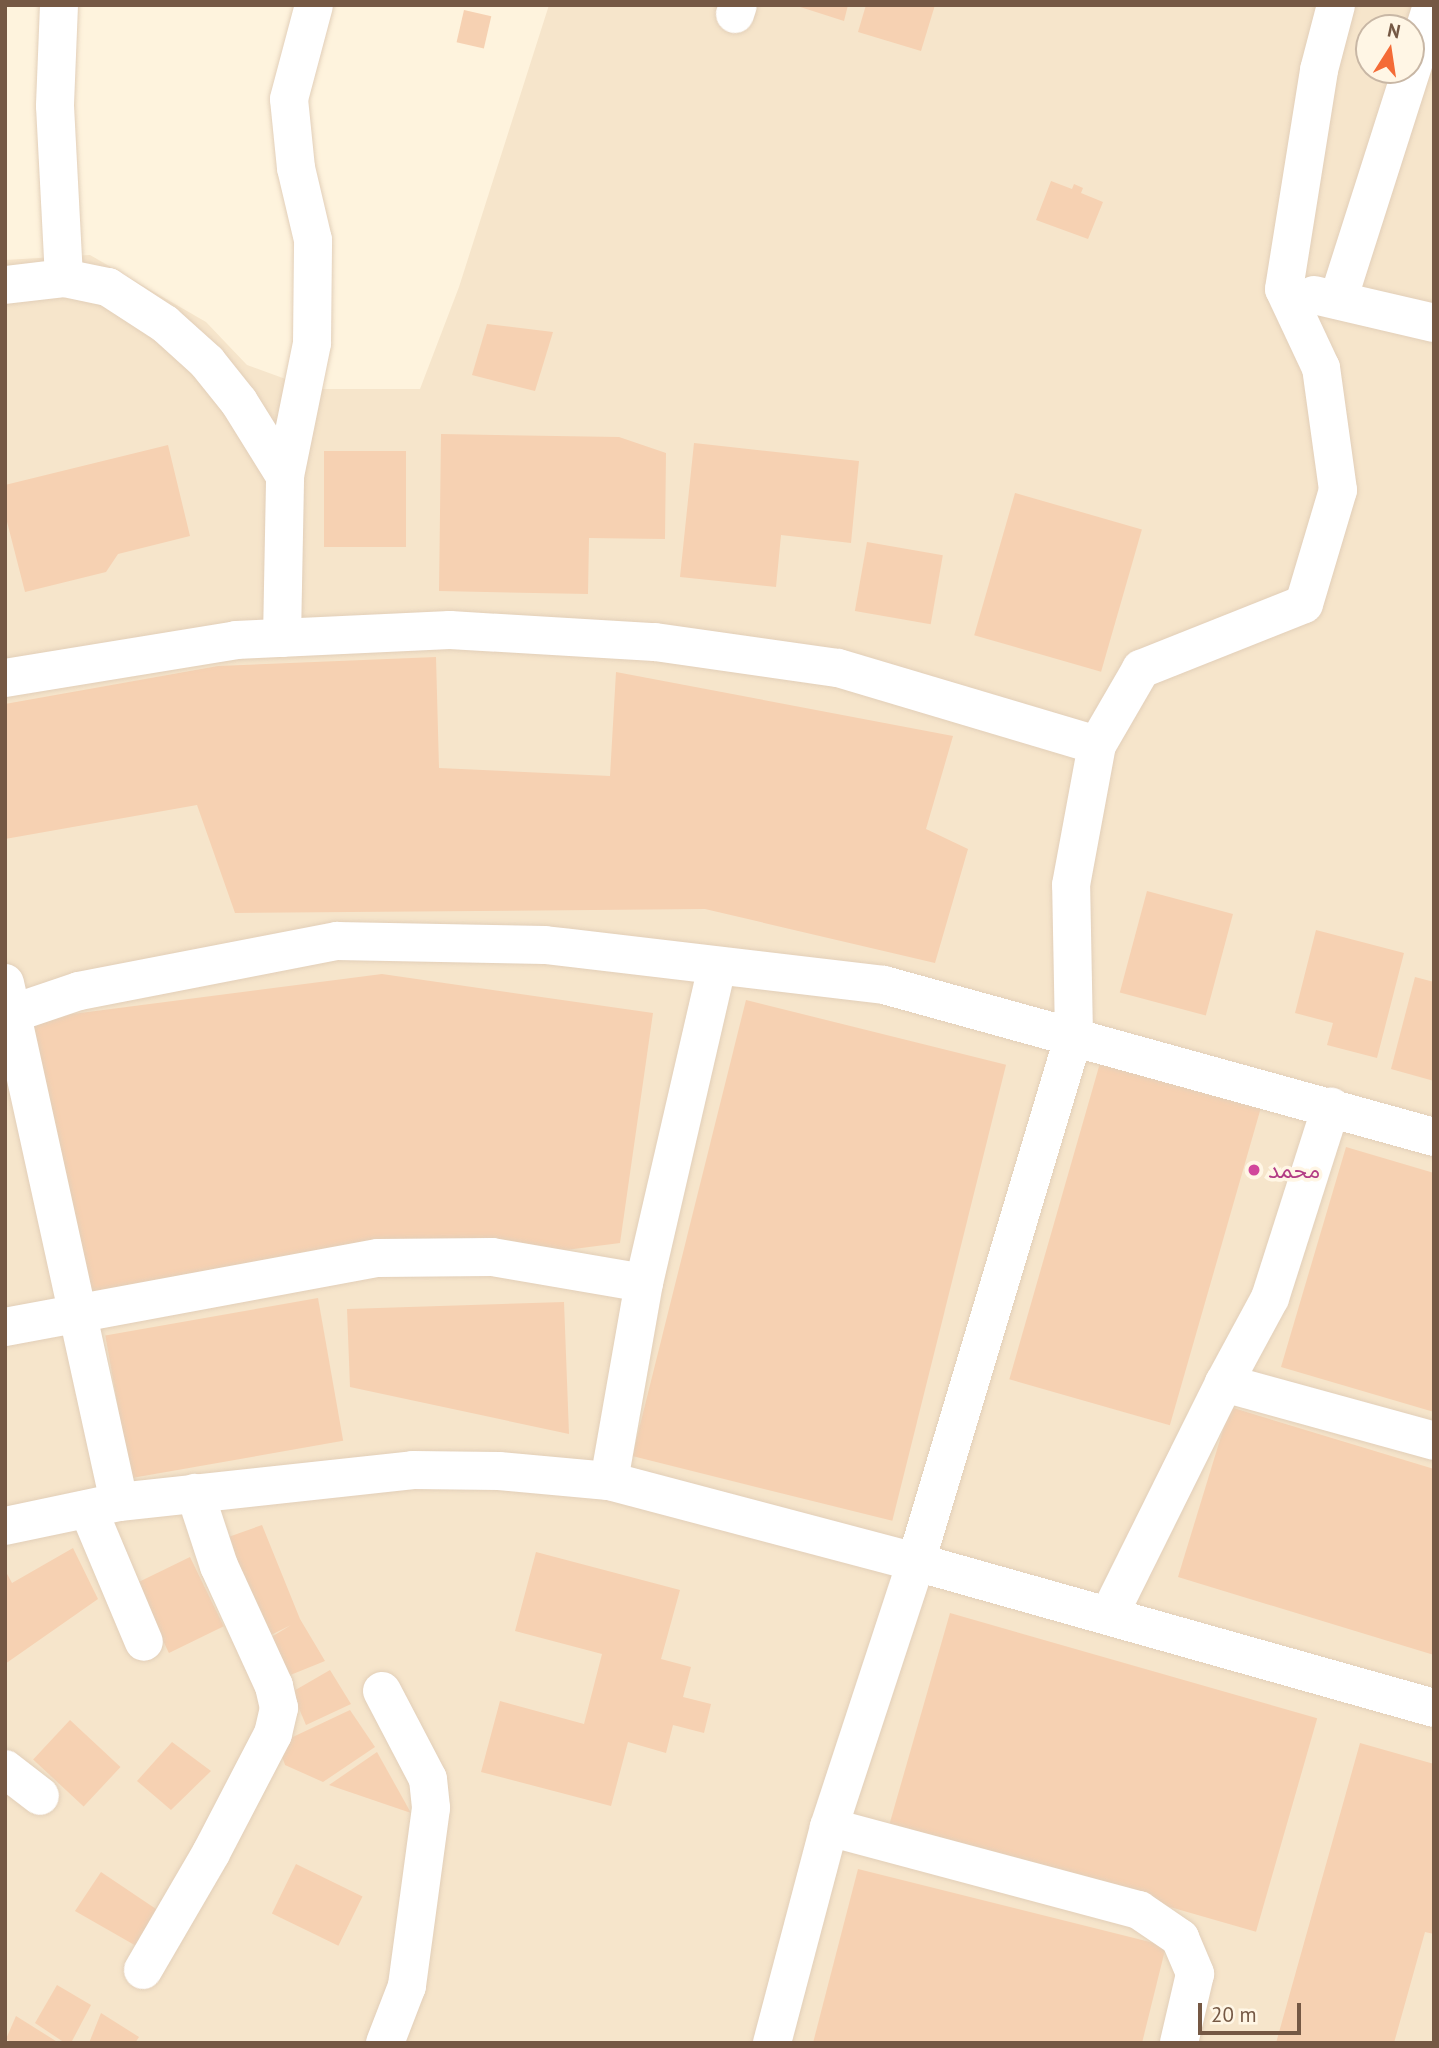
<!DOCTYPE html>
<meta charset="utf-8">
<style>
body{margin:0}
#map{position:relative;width:1439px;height:2048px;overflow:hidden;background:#fef3dd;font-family:"PT Sans","Noto Sans Arabic",sans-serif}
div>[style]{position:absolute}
.residential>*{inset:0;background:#f6e5cb}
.building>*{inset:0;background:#f6d1b2;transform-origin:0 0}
.roads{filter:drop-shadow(0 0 2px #e2cfb9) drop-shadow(0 0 2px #e2cfb9)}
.minor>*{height:38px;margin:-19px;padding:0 19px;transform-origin:19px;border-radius:19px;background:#fff}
.dots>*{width:19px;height:19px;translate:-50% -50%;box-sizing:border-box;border:4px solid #fff6e5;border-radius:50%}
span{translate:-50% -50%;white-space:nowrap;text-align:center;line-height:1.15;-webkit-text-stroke:7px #fff6e5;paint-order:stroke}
.hotel-label{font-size:23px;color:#b23c85}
.left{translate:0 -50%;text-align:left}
.frame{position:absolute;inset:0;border:7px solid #755844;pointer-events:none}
.north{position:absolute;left:1355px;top:14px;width:70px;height:70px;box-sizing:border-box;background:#fff6e5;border:2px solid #c8b7a5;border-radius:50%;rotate:12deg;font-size:19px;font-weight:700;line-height:28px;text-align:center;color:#755844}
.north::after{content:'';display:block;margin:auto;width:24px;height:32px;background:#f46b36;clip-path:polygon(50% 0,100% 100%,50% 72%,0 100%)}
.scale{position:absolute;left:1198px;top:2003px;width:103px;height:32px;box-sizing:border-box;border:4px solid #755844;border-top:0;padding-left:9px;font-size:21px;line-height:24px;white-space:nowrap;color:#755844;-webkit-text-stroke:5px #fff6e5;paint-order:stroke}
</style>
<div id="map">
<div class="residential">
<div style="clip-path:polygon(evenodd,549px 5px,1434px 5px,1434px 2043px,5px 2043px,5px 260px,90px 255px,206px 322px,247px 365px,313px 389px,420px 389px,459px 287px,549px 5px,1369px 28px,1411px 28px,1411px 70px,1369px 70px,1369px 28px)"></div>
</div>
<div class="building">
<div style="clip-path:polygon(794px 5px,848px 5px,844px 21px)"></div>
<div style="clip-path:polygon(866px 5px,935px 5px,921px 51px,858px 32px)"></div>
<div style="left:464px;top:10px;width:28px;height:33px;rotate:13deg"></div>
<div style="clip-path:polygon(1051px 181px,1072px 189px,1074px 184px,1083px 188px,1081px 193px,1103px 202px,1088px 239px,1036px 220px)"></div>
<div style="clip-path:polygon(487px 324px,553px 332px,535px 391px,472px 375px)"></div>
<div style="clip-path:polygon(441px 434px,619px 437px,666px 453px,665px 539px,589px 538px,588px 594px,439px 591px)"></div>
<div style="clip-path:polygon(694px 443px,859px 461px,851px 543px,781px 535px,776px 587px,680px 577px)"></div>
<div style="clip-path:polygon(168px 445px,190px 536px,118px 554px,106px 572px,25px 592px,5px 514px,5px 485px)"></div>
<div style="left:324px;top:451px;width:82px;height:96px"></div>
<div style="left:1015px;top:493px;width:132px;height:148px;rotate:16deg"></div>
<div style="left:867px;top:542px;width:77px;height:70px;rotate:10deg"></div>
<div style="clip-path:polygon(436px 657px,439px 768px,610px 776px,616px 672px,953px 736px,926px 829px,968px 849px,935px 963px,705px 909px,235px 913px,197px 805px,5px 839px,5px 704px,218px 666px)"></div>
<div style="left:1147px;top:891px;width:89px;height:105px;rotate:15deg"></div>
<div style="clip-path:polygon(1316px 930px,1404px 953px,1377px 1058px,1327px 1045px,1333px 1023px,1295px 1013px)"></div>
<div style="clip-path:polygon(382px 974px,653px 1013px,620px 1243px,65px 1315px,26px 1020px)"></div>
<div style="clip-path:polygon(1415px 977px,1434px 982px,1434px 1081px,1391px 1069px)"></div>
<div style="left:746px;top:1000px;width:268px;height:470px;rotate:14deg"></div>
<div style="left:1100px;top:1063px;width:167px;height:329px;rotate:16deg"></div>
<div style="clip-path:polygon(1346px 1147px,1434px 1173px,1434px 1412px,1281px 1367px)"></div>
<div style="left:318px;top:1298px;width:145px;height:216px;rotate:80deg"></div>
<div style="clip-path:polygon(564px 1302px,569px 1434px,350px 1387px,347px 1309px)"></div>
<div style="clip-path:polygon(1230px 1407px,1434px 1469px,1434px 1655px,1178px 1577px)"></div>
<div style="clip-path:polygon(262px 1525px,300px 1619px,325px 1661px,278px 1680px,260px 1644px,291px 1625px,263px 1639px,217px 1541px)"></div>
<div style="clip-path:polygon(73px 1548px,98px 1599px,5px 1664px,5px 1570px,12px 1583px)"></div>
<div style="clip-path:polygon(536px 1552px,680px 1590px,661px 1659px,691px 1667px,683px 1697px,711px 1704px,704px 1733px,673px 1725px,666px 1753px,628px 1742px,611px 1806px,481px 1772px,500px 1701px,584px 1724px,602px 1654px,515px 1631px)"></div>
<div style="left:190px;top:1557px;width:77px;height:61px;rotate:64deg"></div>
<div style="left:950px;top:1613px;width:382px;height:222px;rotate:16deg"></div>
<div style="clip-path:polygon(330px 1670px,351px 1704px,306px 1725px,292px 1692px)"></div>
<div style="clip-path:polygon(350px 1710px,375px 1747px,323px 1782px,285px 1765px,278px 1744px)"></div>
<div style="left:70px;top:1720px;width:69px;height:54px;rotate:43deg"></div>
<div style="clip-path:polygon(172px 1742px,211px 1771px,171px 1810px,137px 1781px)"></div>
<div style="clip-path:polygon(1360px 1743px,1434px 1764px,1434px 1934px,1425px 1932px,1394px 2043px,1276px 2043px)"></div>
<div style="clip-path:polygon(377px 1752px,411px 1813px,329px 1785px)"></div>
<div style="left:296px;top:1864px;width:74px;height:55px;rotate:26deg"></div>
<div style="clip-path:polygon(858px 1869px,1166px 1946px,1142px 2043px,813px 2043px)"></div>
<div style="clip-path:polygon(101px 1872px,159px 1911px,138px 1947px,75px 1911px)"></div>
<div style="clip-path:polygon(57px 1985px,91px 2005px,71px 2043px,65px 2043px,35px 2023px)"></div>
<div style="clip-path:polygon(101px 2013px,139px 2037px,135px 2043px,89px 2043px)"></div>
<div style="clip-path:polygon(16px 2016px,59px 2043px,13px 2043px,6px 2039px)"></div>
</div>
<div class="roads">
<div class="minor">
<div style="left:59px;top:5px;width:101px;rotate:92.3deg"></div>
<div style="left:55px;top:106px;width:172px;rotate:87deg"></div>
<div style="left:735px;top:14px;width:9px;rotate:-72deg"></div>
<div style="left:5px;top:285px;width:59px;rotate:-6.8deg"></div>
<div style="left:64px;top:278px;width:45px;rotate:11.6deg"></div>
<div style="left:108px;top:287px;width:68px;rotate:33deg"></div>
<div style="left:165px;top:324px;width:57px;rotate:42.1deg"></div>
<div style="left:207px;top:362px;width:51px;rotate:51.3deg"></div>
<div style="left:239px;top:402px;width:87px;rotate:58.1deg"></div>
<div style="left:1314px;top:295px;width:123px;rotate:13.1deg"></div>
<div style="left:1338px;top:300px;width:310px;rotate:-72.3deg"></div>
<div style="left:282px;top:638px;width:162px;rotate:-88.9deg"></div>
<div style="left:285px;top:476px;width:136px;rotate:-78.5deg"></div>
<div style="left:312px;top:343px;width:103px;rotate:-89.4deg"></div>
<div style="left:313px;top:240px;width:74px;rotate:-103.3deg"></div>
<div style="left:296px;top:168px;width:69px;rotate:-95.8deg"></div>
<div style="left:289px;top:99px;width:97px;rotate:-75.1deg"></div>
<div style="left:5px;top:678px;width:234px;rotate:-9.3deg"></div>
<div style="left:236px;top:640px;width:214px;rotate:-2.7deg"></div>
<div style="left:450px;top:630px;width:205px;rotate:3.4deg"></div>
<div style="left:655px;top:642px;width:185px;rotate:8.1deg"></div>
<div style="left:838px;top:668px;width:270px;rotate:16.6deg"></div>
<div style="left:5px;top:983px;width:531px;rotate:77.61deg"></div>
<div style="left:5px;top:1016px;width:78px;rotate:-18.7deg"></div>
<div style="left:79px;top:991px;width:263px;rotate:-11deg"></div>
<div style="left:337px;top:941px;width:208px;rotate:1.1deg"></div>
<div style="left:545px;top:945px;width:341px;rotate:6.7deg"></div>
<div style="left:884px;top:985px;width:571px;rotate:15.45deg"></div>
<div style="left:5px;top:1327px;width:379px;rotate:-10.5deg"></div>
<div style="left:378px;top:1258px;width:114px;rotate:-0.5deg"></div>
<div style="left:492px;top:1257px;width:154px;rotate:9.7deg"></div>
<div style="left:1224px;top:1383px;width:218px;rotate:15.4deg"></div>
<div style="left:609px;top:1481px;width:201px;rotate:-80deg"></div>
<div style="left:644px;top:1283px;width:324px;rotate:-77deg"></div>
<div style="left:88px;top:1509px;width:144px;rotate:67.2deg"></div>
<div style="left:5px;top:1526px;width:116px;rotate:-11.9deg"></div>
<div style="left:119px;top:1502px;width:296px;rotate:-6.2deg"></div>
<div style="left:413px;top:1470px;width:86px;rotate:0.7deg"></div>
<div style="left:499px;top:1471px;width:110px;rotate:5.2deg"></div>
<div style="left:609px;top:1481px;width:318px;rotate:14.8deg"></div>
<div style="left:916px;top:1562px;width:538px;rotate:15.74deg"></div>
<div style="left:1109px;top:1615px;width:259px;rotate:-63.6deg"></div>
<div style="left:1224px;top:1383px;width:97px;rotate:-61.6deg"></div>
<div style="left:1270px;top:1298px;width:201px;rotate:-72.3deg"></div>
<div style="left:382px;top:1691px;width:99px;rotate:62.4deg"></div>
<div style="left:428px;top:1779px;width:29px;rotate:84deg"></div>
<div style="left:431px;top:1808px;width:180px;rotate:97.7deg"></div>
<div style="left:407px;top:1986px;width:61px;rotate:111.1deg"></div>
<div style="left:5px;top:1769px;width:44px;rotate:37.6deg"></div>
<div style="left:829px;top:1827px;width:321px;rotate:15deg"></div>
<div style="left:1139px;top:1910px;width:50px;rotate:34.3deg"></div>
<div style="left:1180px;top:1938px;width:39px;rotate:67deg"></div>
<div style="left:1195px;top:1974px;width:71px;rotate:103.1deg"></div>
<div style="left:143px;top:1970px;width:135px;rotate:-59.8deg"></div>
<div style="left:211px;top:1853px;width:134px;rotate:-62.5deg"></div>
<div style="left:273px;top:1734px;width:27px;rotate:-77deg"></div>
<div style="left:279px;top:1708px;width:23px;rotate:-103deg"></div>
<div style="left:274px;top:1686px;width:132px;rotate:-114.6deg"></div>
<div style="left:219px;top:1566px;width:77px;rotate:-108.2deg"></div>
<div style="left:772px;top:2043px;width:223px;rotate:-75.2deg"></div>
<div style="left:829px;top:1827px;width:279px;rotate:-71.8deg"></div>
<div style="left:916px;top:1562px;width:550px;rotate:-73.31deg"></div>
<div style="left:1074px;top:1035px;width:150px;rotate:-91.1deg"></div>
<div style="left:1071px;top:885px;width:142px;rotate:-79.5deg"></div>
<div style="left:1097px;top:745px;width:88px;rotate:-59.9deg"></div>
<div style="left:1141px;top:669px;width:175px;rotate:-21.7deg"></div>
<div style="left:1304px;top:604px;width:119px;rotate:-73.4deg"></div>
<div style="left:1338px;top:490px;width:123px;rotate:-97.9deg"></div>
<div style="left:1321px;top:368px;width:87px;rotate:-115.1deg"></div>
<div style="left:1284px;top:289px;width:222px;rotate:-80.9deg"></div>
<div style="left:1319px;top:70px;width:67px;rotate:-75.3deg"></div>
</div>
</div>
<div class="dots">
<div style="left:1254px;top:1170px;background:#d1479c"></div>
</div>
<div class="hotel-label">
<span class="left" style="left:1268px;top:1170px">محمد</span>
</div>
<div class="frame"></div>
<div class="north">N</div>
<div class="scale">20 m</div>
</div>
